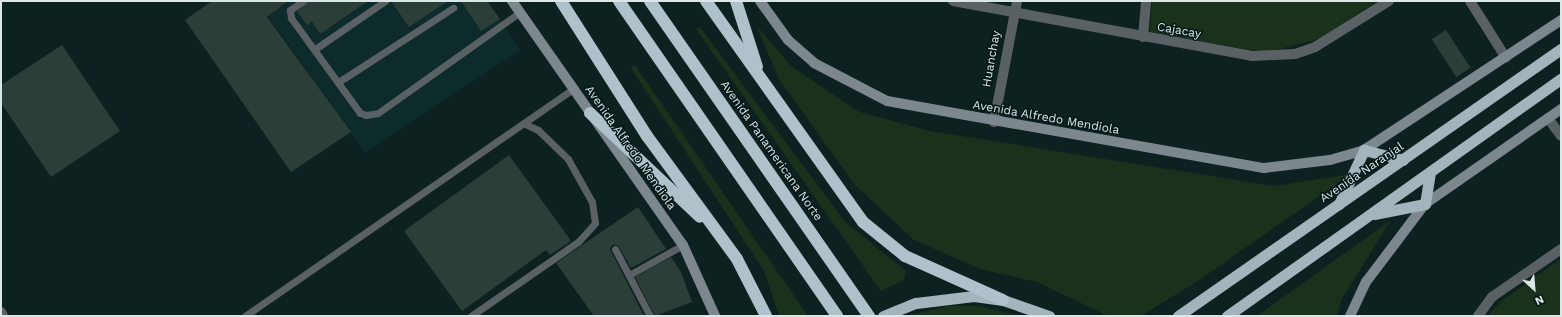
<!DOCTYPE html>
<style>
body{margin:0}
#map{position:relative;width:1562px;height:317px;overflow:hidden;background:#0e2121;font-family:"Work Sans",sans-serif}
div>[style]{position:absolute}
.built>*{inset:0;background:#0e2b2c}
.green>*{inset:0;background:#1a321b}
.building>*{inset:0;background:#2c3e38;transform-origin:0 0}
.service>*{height:7px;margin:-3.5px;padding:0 3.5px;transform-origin:3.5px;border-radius:3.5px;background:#5a6165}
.minor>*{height:10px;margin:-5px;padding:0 5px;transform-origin:5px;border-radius:5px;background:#5a6165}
.secondary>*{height:10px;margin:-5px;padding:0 5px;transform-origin:5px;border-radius:5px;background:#7c888e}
.trunk>*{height:11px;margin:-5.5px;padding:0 5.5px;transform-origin:5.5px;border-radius:5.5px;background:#a3b4bc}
.motorway>*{height:12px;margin:-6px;padding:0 6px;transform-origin:6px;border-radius:6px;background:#afc2cb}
span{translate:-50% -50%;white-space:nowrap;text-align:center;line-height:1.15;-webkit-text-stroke:3px #051718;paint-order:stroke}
.street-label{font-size:12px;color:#dbe6e7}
.frame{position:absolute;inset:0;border:2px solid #dbe6e7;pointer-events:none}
.north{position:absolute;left:1514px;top:269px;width:40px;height:40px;-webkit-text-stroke:3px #051718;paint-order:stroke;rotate:154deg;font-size:11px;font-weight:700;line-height:16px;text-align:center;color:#dbe6e7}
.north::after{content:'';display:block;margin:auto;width:14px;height:18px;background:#dbe6e7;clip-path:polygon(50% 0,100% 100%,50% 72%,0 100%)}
</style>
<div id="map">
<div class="built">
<div style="clip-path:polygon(258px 1px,487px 1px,521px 50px,365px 153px)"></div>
</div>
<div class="green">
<div style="clip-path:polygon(1152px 1px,1377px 1px,1321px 38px,1276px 50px,1250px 50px,1150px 32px)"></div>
<div style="clip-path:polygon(756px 25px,791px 66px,859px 112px,930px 131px,1274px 186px,1351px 174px,1195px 283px,1142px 315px,1108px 316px,1037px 282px,980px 269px,914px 240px,854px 184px,779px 79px)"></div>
<div style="clip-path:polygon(700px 27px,845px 222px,906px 271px,904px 280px,881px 291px,696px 29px)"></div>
<div style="clip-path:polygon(635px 65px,808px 316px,779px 316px,764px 271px,631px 68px)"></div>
<div style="clip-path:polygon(1391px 220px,1341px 300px,1337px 316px,1257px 316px)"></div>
<div style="clip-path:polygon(1561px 259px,1561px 316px,1488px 316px,1500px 302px)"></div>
<div style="clip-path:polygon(950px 306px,979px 306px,1020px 316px,905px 316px)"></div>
</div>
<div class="building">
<div style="clip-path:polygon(212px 1px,288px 1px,267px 17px,351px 132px,291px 172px,185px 20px)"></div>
<div style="clip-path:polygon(308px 1px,368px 1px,320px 34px,312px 21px,307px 25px,297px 11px)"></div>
<div style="clip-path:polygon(391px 1px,448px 1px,409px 27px)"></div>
<div style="clip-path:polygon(461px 1px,487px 1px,500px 19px,481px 31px)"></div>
<div style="left:1446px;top:30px;width:45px;height:17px;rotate:57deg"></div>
<div style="clip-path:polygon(62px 45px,120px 131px,51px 177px,1px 103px,1px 85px)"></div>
<div style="clip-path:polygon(509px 155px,571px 241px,550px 255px,546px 250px,462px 311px,404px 231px)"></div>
<div style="clip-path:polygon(638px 207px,666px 249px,631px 268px,618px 245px,612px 245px,610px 249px,644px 316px,594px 316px,556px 263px)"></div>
<div style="clip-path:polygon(671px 257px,681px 272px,692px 302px,655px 316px,635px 277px)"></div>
</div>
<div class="service">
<div style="left:303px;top:1px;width:16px;rotate:145deg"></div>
<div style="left:290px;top:10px;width:8px;rotate:83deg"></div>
<div style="left:291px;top:18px;width:117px;rotate:54deg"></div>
<div style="left:360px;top:113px;width:6px;rotate:18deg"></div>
<div style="left:366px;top:115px;width:12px;rotate:-9deg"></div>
<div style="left:378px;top:113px;width:174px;rotate:-35.4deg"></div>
<div style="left:315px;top:49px;width:85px;rotate:-34.4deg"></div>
<div style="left:340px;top:81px;width:135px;rotate:-32.9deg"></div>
<div style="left:615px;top:249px;width:76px;rotate:62.4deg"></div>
<div style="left:629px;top:275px;width:62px;rotate:-29.1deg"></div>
<div style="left:245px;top:316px;width:399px;rotate:-34.7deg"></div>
<div style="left:471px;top:316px;width:130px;rotate:-34.7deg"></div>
<div style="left:578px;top:242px;width:25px;rotate:-48deg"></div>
<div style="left:595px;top:223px;width:21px;rotate:-98deg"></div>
<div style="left:592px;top:202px;width:49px;rotate:-119.2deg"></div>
<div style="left:568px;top:159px;width:42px;rotate:-136deg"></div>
<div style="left:538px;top:130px;width:14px;rotate:-155deg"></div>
</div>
<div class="minor">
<div style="left:953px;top:1px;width:304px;rotate:10.4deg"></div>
<div style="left:1252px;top:56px;width:43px;rotate:-2.7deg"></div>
<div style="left:1295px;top:54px;width:21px;rotate:-19deg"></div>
<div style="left:1315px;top:47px;width:87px;rotate:-31.9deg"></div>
<div style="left:1470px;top:1px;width:67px;rotate:57.7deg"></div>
<div style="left:1143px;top:37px;width:36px;rotate:-85deg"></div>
<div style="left:1548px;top:118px;width:22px;rotate:54deg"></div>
<div style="left:994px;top:122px;width:123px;rotate:-79.2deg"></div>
<div style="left:1px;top:312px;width:4px;rotate:63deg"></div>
<div style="left:1478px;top:316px;width:24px;rotate:-54deg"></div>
<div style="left:1492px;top:297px;width:84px;rotate:-34.8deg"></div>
</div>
<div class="secondary">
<div style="left:512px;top:1px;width:298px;rotate:55deg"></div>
<div style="left:683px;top:245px;width:78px;rotate:65.7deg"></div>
<div style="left:760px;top:1px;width:48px;rotate:54.3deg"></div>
<div style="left:788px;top:40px;width:35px;rotate:41deg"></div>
<div style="left:814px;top:63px;width:82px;rotate:27.5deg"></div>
<div style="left:887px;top:101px;width:383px;rotate:10.1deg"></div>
<div style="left:1264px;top:168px;width:66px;rotate:-6.9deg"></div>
<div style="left:1330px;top:160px;width:35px;rotate:-16deg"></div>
<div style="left:1364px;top:150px;width:236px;rotate:-33.4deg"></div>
<div style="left:1350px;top:316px;width:38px;rotate:-65deg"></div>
<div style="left:1366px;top:282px;width:98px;rotate:-52.9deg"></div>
<div style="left:1425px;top:204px;width:166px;rotate:-34.9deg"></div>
</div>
<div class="trunk">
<div style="left:1339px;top:204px;width:60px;rotate:-65.2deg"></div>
<div style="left:1364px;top:150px;width:40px;rotate:14.4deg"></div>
<div style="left:1374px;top:214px;width:52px;rotate:-11.1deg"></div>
<div style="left:1425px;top:204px;width:32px;rotate:-81deg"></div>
<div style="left:883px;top:316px;width:35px;rotate:-22deg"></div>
<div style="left:916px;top:303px;width:58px;rotate:-6.9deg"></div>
<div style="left:974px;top:296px;width:29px;rotate:8deg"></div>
<div style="left:1003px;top:300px;width:49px;rotate:19.2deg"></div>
<div style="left:1178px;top:316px;width:467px;rotate:-34.9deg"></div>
<div style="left:1227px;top:316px;width:410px;rotate:-35.4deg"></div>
</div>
<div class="motorway">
<div style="left:561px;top:1px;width:160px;rotate:57.5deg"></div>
<div style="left:647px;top:136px;width:152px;rotate:53.8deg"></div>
<div style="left:737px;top:259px;width:64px;rotate:63deg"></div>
<div style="left:619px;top:1px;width:383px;rotate:55.3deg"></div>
<div style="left:650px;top:1px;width:384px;rotate:55.2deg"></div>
<div style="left:706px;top:1px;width:271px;rotate:54.6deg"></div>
<div style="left:863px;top:222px;width:54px;rotate:39deg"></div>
<div style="left:905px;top:256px;width:107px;rotate:24.2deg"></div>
<div style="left:736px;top:1px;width:69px;rotate:72.3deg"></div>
<div style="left:590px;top:113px;width:151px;rotate:43.4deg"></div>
</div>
<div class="street-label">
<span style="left:1179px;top:31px;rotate:10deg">Cajacay</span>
<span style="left:992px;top:59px;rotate:-80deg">Huanchay</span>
<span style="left:1046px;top:118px;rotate:10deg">Avenida Alfredo Mendiola</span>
<span style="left:630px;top:148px;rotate:55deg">Avenida Alfredo Mendiola</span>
<span style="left:771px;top:151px;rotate:55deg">Avenida Panamericana Norte</span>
<span style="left:1362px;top:173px;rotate:-34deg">Avenida Naranjal</span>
</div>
<div class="frame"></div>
<div class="north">N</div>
</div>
